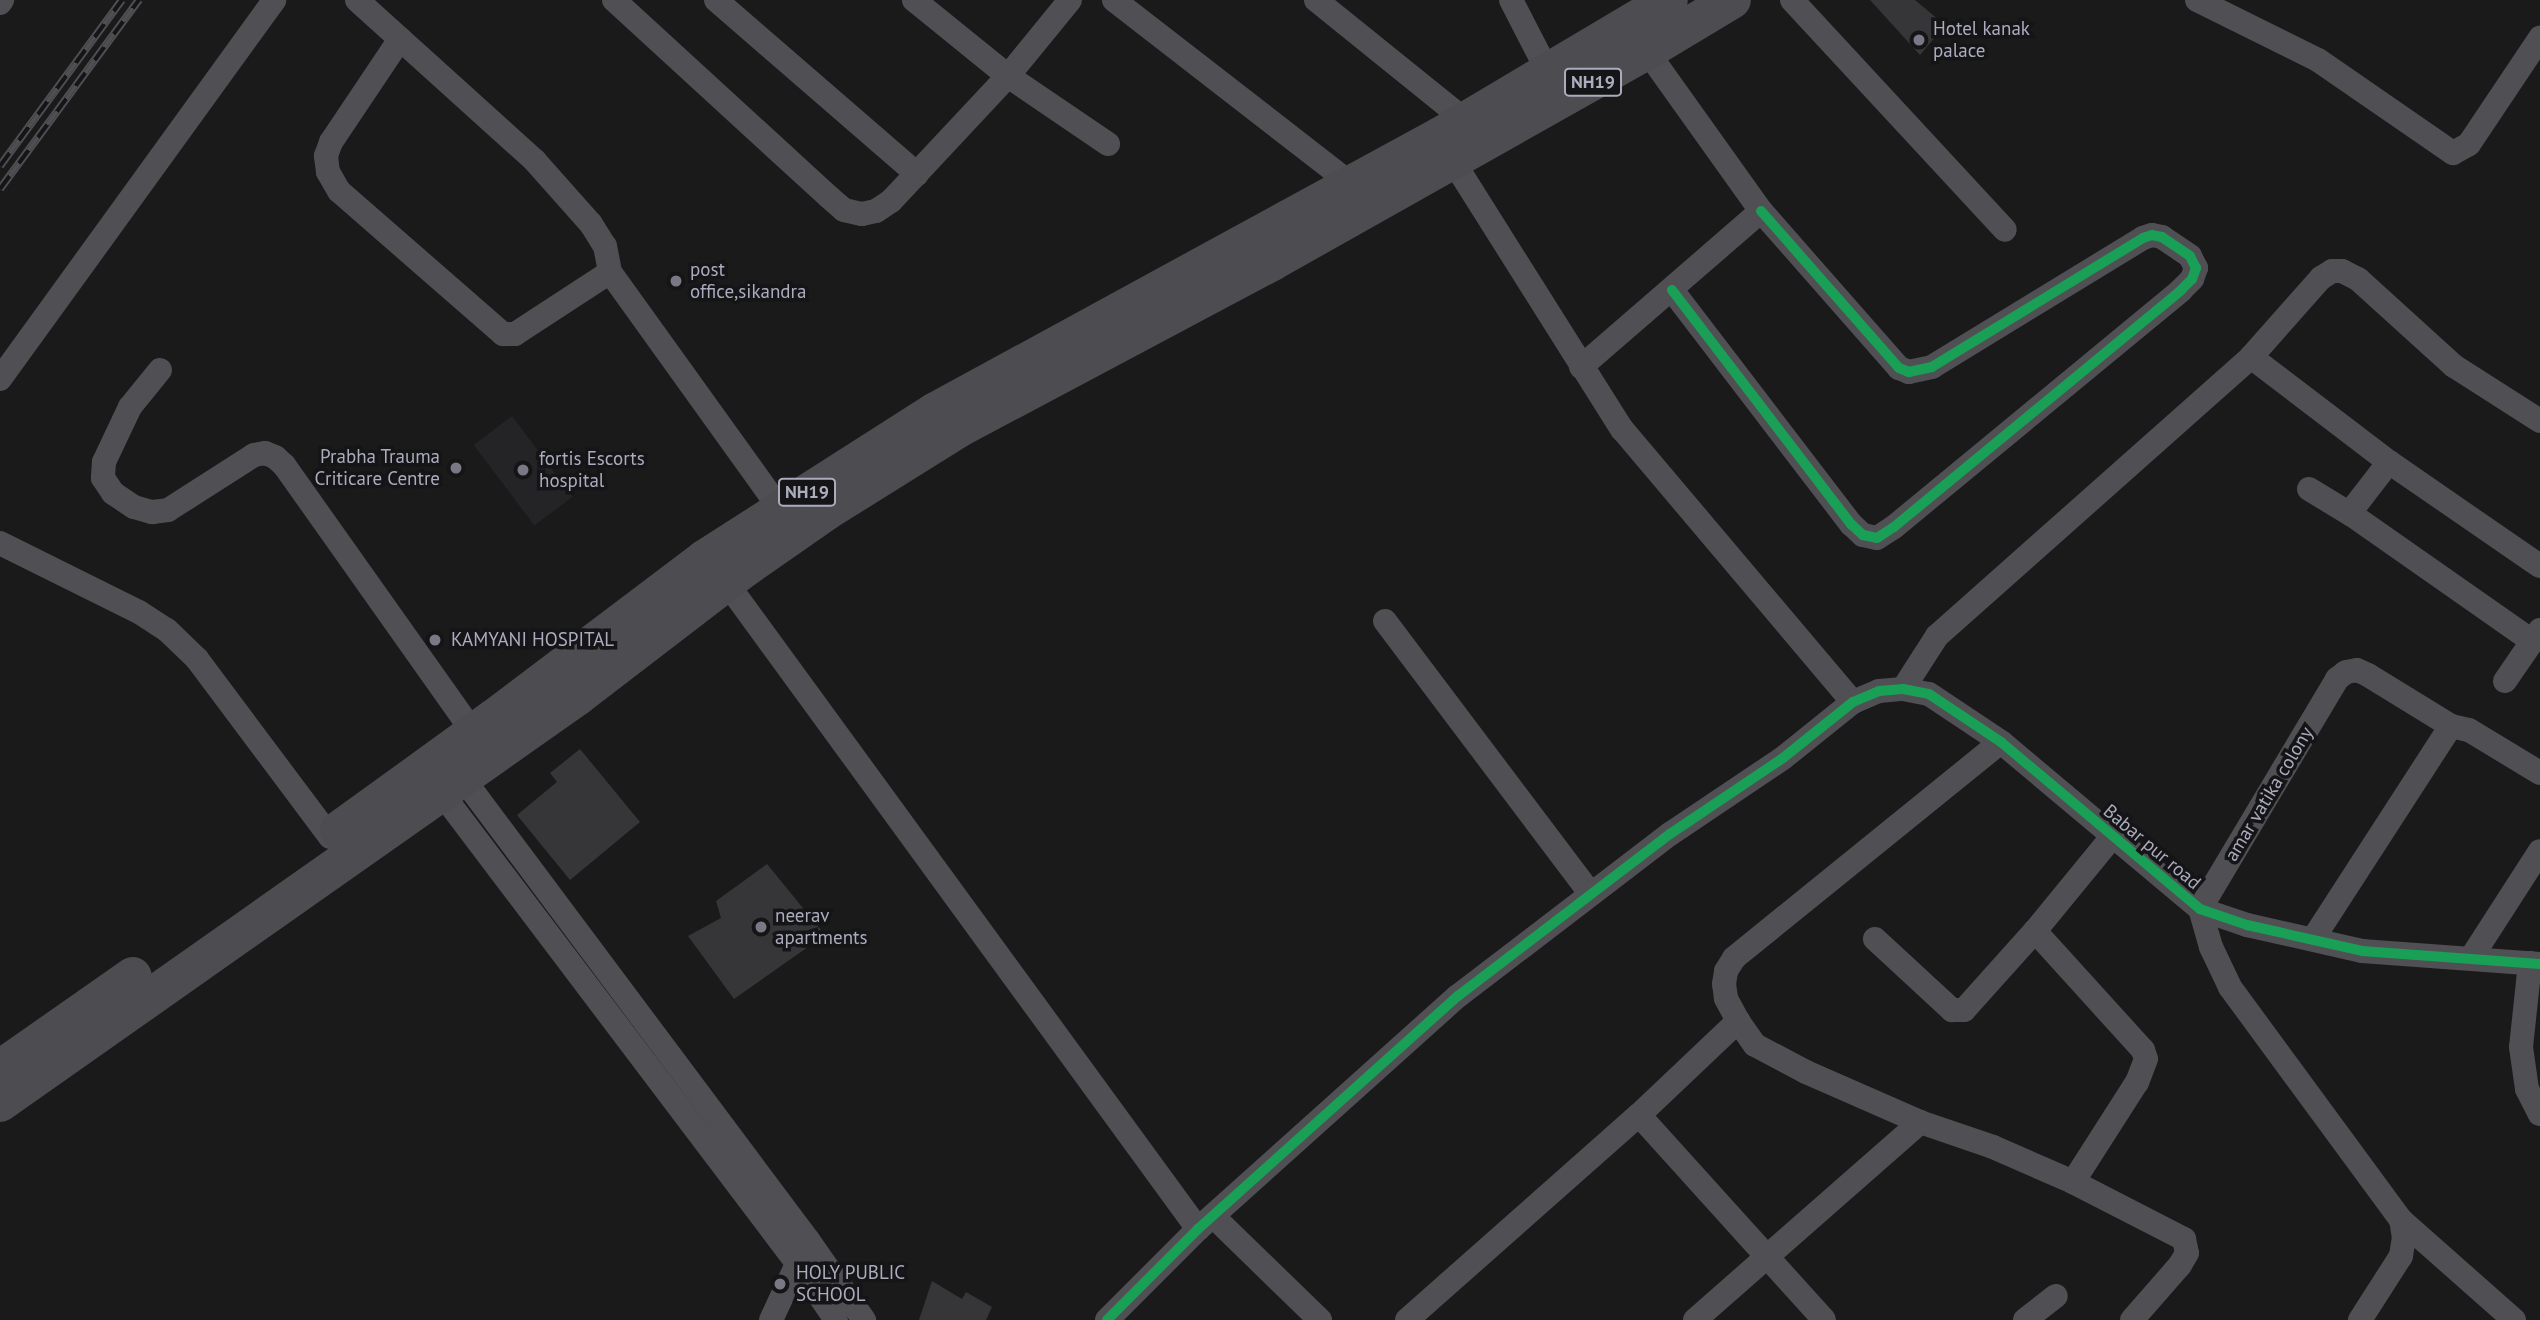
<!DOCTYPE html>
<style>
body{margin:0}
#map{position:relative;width:2540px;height:1320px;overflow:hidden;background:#1a1a1b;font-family:"PT Sans",sans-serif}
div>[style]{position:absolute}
.built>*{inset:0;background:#242427;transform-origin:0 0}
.building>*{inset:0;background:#363639}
.street>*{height:24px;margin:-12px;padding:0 12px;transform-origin:12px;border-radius:12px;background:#4f4f54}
.highway>*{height:38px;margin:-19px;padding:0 19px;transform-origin:19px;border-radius:19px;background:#4c4c51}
.rail>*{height:8px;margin-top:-4px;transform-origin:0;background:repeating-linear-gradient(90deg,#151417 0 16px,#4f4f53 0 32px);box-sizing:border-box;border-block:2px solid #4f4f53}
.cycleway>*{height:10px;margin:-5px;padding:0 5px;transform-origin:5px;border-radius:5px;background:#1a9f57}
.dots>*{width:19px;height:19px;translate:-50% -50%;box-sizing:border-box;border:4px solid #151417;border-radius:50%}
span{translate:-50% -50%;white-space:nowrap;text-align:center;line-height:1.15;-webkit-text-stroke:7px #151417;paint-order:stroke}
.shield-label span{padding:2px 5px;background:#151417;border:2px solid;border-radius:5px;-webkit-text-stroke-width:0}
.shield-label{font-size:18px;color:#abacbd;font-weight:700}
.poi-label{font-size:19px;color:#abacbd}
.left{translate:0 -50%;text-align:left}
.right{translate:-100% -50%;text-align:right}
.street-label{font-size:19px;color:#abacbd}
</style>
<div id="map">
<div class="built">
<div style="left:512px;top:416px;width:101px;height:48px;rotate:53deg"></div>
</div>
<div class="building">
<div style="clip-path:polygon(1870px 0,1915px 0,1945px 25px,1920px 55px)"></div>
<div style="clip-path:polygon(580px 749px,640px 822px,570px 880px,517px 815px,557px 782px,550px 773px)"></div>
<div style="clip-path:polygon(767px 864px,825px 935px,734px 999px,688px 936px,721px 918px,716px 901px)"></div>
<div style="clip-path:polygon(932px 1281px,962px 1299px,966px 1292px,992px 1307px,986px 1320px,919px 1320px)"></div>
</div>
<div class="street">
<div style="left:357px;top:0;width:240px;rotate:42.1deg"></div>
<div style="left:535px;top:161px;width:84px;rotate:48.4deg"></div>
<div style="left:591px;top:224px;width:26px;rotate:58deg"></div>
<div style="left:605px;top:246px;width:26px;rotate:79deg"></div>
<div style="left:610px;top:272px;width:292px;rotate:54.3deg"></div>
<div style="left:614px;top:0;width:292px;rotate:42.5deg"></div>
<div style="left:829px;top:197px;width:20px;rotate:41deg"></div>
<div style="left:844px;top:210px;width:18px;rotate:13deg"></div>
<div style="left:862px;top:214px;width:14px;rotate:-12deg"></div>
<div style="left:876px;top:211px;width:18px;rotate:-34deg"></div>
<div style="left:891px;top:201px;width:171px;rotate:-46.9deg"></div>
<div style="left:1008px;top:76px;width:98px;rotate:-50.8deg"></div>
<div style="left:716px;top:0;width:266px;rotate:40.9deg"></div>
<div style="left:914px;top:0;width:121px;rotate:39deg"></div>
<div style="left:1008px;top:76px;width:121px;rotate:34.2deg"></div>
<div style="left:1114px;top:0;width:300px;rotate:37.8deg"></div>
<div style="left:1316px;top:0;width:193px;rotate:38.9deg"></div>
<div style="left:1511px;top:0;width:83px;rotate:62.8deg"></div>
<div style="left:1792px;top:0;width:313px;rotate:47.2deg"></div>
<div style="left:2197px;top:0;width:135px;rotate:26.4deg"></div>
<div style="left:2318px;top:60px;width:164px;rotate:34.6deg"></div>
<div style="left:2453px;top:153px;width:18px;rotate:-29deg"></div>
<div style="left:2469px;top:144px;width:128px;rotate:-56.2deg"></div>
<div style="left:0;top:3px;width:4px;rotate:-56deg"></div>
<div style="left:400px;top:39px;width:124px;rotate:123.8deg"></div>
<div style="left:331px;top:142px;width:15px;rotate:110deg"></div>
<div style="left:326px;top:156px;width:16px;rotate:83deg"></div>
<div style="left:328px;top:172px;width:22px;rotate:60deg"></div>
<div style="left:339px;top:191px;width:218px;rotate:41.1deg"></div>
<div style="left:503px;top:334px;width:12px"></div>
<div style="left:515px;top:334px;width:113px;rotate:-33.1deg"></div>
<div style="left:1453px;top:161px;width:317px;rotate:57.8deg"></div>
<div style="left:1622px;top:429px;width:358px;rotate:49.8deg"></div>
<div style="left:1672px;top:290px;width:295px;rotate:52.6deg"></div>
<div style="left:1851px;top:524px;width:16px;rotate:43deg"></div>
<div style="left:1863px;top:535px;width:14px;rotate:12deg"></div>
<div style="left:1877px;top:538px;width:20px;rotate:-33deg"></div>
<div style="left:1894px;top:527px;width:372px;rotate:-39.5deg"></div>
<div style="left:2181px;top:290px;width:16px;rotate:-45deg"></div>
<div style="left:2192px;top:279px;width:12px;rotate:-70deg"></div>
<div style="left:2196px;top:268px;width:13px;rotate:-117deg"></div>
<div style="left:2190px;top:256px;width:34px;rotate:-146deg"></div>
<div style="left:2162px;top:237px;width:10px;rotate:-169deg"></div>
<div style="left:2152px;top:235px;width:9px;rotate:162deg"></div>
<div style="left:2143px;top:238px;width:247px;rotate:148.6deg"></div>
<div style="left:1932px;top:367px;width:24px;rotate:168deg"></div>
<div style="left:1909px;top:372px;width:11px;rotate:-158deg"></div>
<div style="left:1899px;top:368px;width:209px;rotate:-131.3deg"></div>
<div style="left:2251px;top:357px;width:173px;rotate:37.3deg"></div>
<div style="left:2389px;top:462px;width:183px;rotate:34.6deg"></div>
<div style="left:1581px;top:367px;width:238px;rotate:-40.9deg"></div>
<div style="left:1761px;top:211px;width:196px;rotate:-125.5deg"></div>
<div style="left:160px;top:370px;width:48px;rotate:129deg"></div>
<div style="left:130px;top:407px;width:61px;rotate:115.3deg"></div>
<div style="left:104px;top:462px;width:16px;rotate:94deg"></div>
<div style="left:103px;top:478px;width:18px;rotate:56deg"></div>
<div style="left:113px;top:493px;width:25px;rotate:34deg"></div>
<div style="left:134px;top:507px;width:19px;rotate:16deg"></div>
<div style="left:152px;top:512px;width:16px;rotate:-7deg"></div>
<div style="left:168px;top:510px;width:102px;rotate:-32.6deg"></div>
<div style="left:254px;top:455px;width:11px;rotate:-10deg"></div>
<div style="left:265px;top:453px;width:11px;rotate:22deg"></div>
<div style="left:275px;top:457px;width:12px;rotate:42deg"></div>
<div style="left:284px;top:465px;width:329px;rotate:54.7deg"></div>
<div style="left:0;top:379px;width:468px;rotate:-54.1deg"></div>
<div style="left:2389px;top:462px;width:56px;rotate:127.7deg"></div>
<div style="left:2355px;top:506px;width:9px;rotate:108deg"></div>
<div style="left:2352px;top:515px;width:220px;rotate:35deg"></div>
<div style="left:2309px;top:489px;width:50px;rotate:31.2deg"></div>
<div style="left:0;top:543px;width:155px;rotate:26.4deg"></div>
<div style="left:139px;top:612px;width:33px;rotate:33deg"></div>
<div style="left:167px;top:630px;width:42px;rotate:44deg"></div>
<div style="left:197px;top:659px;width:222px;rotate:53.2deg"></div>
<div style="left:726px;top:582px;width:801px;rotate:53.89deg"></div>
<div style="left:1385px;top:621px;width:341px;rotate:53deg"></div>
<div style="left:2505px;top:681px;width:62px;rotate:-55.5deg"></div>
<div style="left:1903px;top:689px;width:63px;rotate:-57.3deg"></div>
<div style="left:1937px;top:636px;width:420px;rotate:-41.6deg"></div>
<div style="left:2251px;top:357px;width:106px;rotate:-48.5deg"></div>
<div style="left:2321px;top:278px;width:13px;rotate:-32deg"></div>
<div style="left:2332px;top:271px;width:10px"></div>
<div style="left:2342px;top:271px;width:18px;rotate:27deg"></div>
<div style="left:2358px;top:279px;width:130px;rotate:42.2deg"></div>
<div style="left:2454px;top:366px;width:102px;rotate:32.6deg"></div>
<div style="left:462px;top:777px;width:578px;rotate:53.23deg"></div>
<div style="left:808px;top:1240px;width:98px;rotate:55deg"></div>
<div style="left:440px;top:791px;width:592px;rotate:52.9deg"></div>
<div style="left:797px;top:1263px;width:69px;rotate:55.6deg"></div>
<div style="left:2035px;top:931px;width:161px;rotate:47.8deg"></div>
<div style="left:2143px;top:1050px;width:9px;rotate:72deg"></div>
<div style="left:2146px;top:1059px;width:25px;rotate:111deg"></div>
<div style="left:2137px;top:1082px;width:119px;rotate:122.6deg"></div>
<div style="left:1875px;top:939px;width:105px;rotate:42.7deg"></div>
<div style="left:1952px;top:1010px;width:12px"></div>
<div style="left:1964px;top:1010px;width:106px;rotate:-48.1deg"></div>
<div style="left:2035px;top:931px;width:122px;rotate:-50.7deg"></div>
<div style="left:2313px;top:939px;width:254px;rotate:-57.1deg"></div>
<div style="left:2471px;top:958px;width:127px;rotate:-57.2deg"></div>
<div style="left:2530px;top:963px;width:84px;rotate:96.1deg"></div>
<div style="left:2521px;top:1047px;width:42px;rotate:81.9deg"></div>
<div style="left:2527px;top:1089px;width:28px;rotate:63deg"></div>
<div style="left:1738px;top:1021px;width:29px;rotate:55deg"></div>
<div style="left:1755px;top:1045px;width:58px;rotate:27.9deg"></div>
<div style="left:1806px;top:1072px;width:124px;rotate:23.7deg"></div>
<div style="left:1920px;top:1122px;width:77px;rotate:18.9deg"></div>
<div style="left:1993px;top:1147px;width:87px;rotate:23.6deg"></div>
<div style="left:2073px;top:1182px;width:125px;rotate:27.2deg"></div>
<div style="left:2184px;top:1239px;width:14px;rotate:78deg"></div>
<div style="left:2187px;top:1253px;width:14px;rotate:120deg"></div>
<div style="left:2180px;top:1265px;width:73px;rotate:131.1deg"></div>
<div style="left:1639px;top:1115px;width:276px;rotate:47.9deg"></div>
<div style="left:1214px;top:1217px;width:148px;rotate:44.2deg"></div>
<div style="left:771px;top:1320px;width:76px;rotate:-65.1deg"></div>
<div style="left:1107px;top:1320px;width:129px;rotate:-45deg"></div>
<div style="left:1198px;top:1229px;width:349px;rotate:-41.9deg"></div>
<div style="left:1458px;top:996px;width:267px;rotate:-37.4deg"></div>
<div style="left:1670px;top:834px;width:136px;rotate:-33.9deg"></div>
<div style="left:1783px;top:758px;width:90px;rotate:-38.7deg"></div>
<div style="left:1853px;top:702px;width:28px;rotate:-23deg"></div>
<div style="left:1879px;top:691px;width:24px;rotate:-5deg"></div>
<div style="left:1903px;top:689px;width:26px;rotate:11deg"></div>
<div style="left:1929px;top:694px;width:87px;rotate:33.7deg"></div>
<div style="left:2001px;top:742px;width:260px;rotate:40deg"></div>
<div style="left:2200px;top:909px;width:50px;rotate:18.8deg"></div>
<div style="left:2247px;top:925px;width:118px;rotate:12.7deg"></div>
<div style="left:2362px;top:951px;width:178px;rotate:4.2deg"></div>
<div style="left:1407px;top:1320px;width:310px;rotate:-41.5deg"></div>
<div style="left:1639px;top:1115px;width:137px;rotate:-43.5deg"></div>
<div style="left:1738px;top:1021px;width:26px;rotate:-118deg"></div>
<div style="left:1726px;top:998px;width:14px;rotate:-98deg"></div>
<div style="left:1724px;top:984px;width:13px;rotate:-81deg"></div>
<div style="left:1726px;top:971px;width:15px;rotate:-58deg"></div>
<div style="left:1734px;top:958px;width:343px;rotate:-39deg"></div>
<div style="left:1695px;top:1320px;width:300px;rotate:-41.3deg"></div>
<div style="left:2025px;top:1320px;width:39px;rotate:-38deg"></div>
<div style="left:2360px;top:1320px;width:76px;rotate:-57.4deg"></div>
<div style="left:2401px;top:1256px;width:18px;rotate:-81deg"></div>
<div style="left:2404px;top:1238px;width:18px;rotate:-99deg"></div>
<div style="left:2514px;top:1320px;width:151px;rotate:-138.5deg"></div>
<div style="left:2401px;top:1220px;width:289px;rotate:-126.3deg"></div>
<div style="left:2230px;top:987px;width:44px;rotate:-115.4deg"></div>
<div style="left:2211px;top:947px;width:40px;rotate:-106deg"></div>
<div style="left:2200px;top:909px;width:268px;rotate:-59.2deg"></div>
<div style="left:2337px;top:679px;width:11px;rotate:-38deg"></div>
<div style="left:2346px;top:672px;width:11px;rotate:-10deg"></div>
<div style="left:2357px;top:670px;width:12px;rotate:24deg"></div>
<div style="left:2368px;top:675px;width:97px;rotate:31.6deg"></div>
<div style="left:2451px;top:726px;width:18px;rotate:13deg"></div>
<div style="left:2469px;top:730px;width:83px;rotate:31.2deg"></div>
</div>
<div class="highway">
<div style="left:339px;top:830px;width:191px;rotate:-35.9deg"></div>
<div style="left:494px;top:718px;width:263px;rotate:-37.1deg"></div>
<div style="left:704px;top:559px;width:273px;rotate:-32.6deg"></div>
<div style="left:934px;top:412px;width:576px;rotate:-28.61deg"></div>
<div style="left:1440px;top:136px;width:266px;rotate:-30.7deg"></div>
<div style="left:0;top:1069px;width:162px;rotate:-35deg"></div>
<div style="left:0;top:1103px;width:706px;rotate:-35.13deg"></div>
<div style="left:577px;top:697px;width:210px;rotate:-37.5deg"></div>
<div style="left:744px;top:569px;width:101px;rotate:-34.9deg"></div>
<div style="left:827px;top:511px;width:155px;rotate:-32deg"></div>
<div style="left:958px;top:429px;width:356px;rotate:-28deg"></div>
<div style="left:1272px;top:262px;width:430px;rotate:-29.4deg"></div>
<div style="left:1647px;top:51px;width:99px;rotate:-31deg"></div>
</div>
<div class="rail">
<div style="left:0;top:166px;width:206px;rotate:-53.7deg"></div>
<div style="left:0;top:189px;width:235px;rotate:-53.7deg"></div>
</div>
<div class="cycleway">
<div style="left:1672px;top:290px;width:295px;rotate:52.6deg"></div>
<div style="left:1851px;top:524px;width:16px;rotate:43deg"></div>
<div style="left:1863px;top:535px;width:14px;rotate:12deg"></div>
<div style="left:1877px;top:538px;width:20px;rotate:-33deg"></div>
<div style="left:1894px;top:527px;width:372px;rotate:-39.5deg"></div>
<div style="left:2181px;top:290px;width:16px;rotate:-45deg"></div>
<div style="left:2192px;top:279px;width:12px;rotate:-70deg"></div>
<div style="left:2196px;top:268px;width:13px;rotate:-117deg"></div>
<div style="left:2190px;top:256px;width:34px;rotate:-146deg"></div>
<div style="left:2162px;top:237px;width:10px;rotate:-169deg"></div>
<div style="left:2152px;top:235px;width:9px;rotate:162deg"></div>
<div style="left:2143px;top:238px;width:247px;rotate:148.6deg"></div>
<div style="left:1932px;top:367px;width:24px;rotate:168deg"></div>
<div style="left:1909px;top:372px;width:11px;rotate:-158deg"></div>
<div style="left:1899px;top:368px;width:209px;rotate:-131.3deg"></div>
<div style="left:1107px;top:1320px;width:129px;rotate:-45deg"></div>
<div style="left:1198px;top:1229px;width:349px;rotate:-41.9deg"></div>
<div style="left:1458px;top:996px;width:267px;rotate:-37.4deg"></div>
<div style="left:1670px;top:834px;width:136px;rotate:-33.9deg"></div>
<div style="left:1783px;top:758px;width:90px;rotate:-38.7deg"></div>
<div style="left:1853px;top:702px;width:28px;rotate:-23deg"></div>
<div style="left:1879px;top:691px;width:24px;rotate:-5deg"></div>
<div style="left:1903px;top:689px;width:26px;rotate:11deg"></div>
<div style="left:1929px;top:694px;width:87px;rotate:33.7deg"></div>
<div style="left:2001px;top:742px;width:260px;rotate:40deg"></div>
<div style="left:2200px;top:909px;width:50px;rotate:18.8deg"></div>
<div style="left:2247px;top:925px;width:118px;rotate:12.7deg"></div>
<div style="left:2362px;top:951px;width:178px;rotate:4.2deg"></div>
</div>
<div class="dots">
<div style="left:1919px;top:40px;background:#787984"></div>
<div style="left:676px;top:281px;background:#787984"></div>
<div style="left:456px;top:468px;background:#787984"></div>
<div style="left:523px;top:470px;background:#787984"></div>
<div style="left:435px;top:640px;background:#787984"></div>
<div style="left:761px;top:927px;background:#787984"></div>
<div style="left:780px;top:1284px;background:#787984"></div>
</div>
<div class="shield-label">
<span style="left:1593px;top:82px">NH19</span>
<span style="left:807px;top:492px">NH19</span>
</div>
<div class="poi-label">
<span class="left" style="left:1933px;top:40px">Hotel kanak<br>palace</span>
<span class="left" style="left:690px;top:281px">post<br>office,sikandra</span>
<span class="right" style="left:440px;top:468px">Prabha Trauma<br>Criticare Centre</span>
<span class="left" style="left:539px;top:470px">fortis Escorts<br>hospital</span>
<span class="left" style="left:451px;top:640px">KAMYANI HOSPITAL</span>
<span class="left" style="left:775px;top:927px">neerav<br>apartments</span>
<span class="left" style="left:796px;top:1284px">HOLY PUBLIC<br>SCHOOL</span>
</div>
<div class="street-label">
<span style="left:2269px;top:794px;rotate:-59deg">amar vatika colony</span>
<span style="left:2152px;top:847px;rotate:40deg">Babar pur road</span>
</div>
</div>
